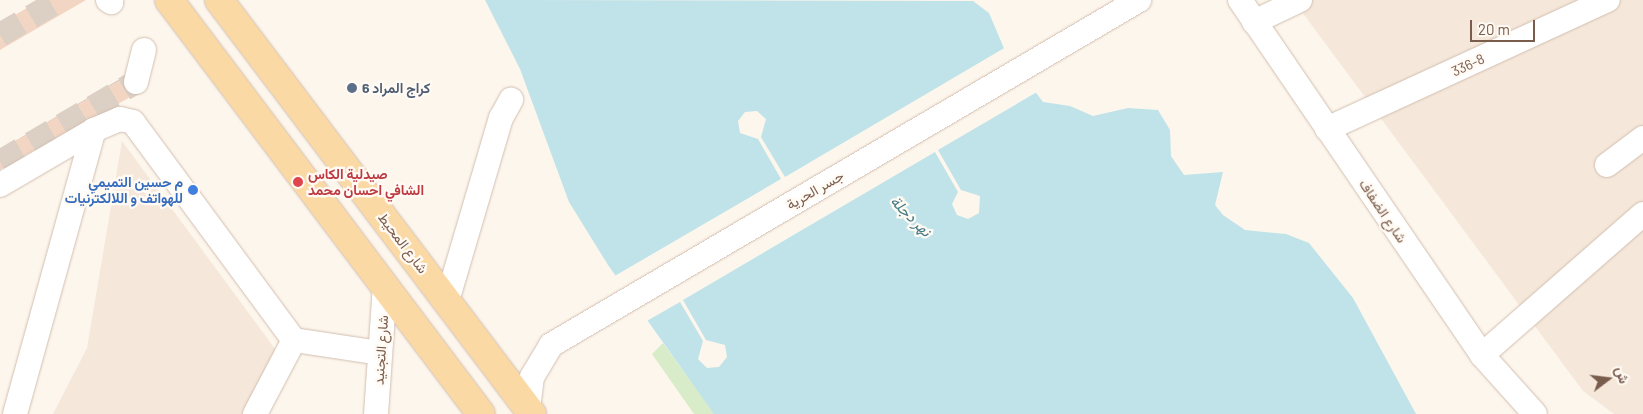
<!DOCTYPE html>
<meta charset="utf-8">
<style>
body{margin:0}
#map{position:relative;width:1643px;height:414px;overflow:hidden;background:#fdf6ec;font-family:Barlow,Vazirmatn,sans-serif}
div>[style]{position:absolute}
.residential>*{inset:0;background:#f5e8da}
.green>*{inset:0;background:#d8ecc9}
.water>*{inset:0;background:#bfe3e8}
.pier>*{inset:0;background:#fdf6ec}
.shadow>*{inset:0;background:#0003}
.building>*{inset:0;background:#f3d5c3}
.minor-tunnel>*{height:24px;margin-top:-12px;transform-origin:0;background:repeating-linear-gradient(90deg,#dcd0c4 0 24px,transparent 0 36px)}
.roads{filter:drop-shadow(0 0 1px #d1beb0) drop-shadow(0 0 1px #d1beb0)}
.minor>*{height:24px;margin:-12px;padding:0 12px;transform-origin:12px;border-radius:12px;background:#fff}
.major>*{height:28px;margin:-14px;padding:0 14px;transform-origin:14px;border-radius:14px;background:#fbd9a5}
.dots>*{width:14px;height:14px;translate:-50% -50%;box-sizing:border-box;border:2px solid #fffaf3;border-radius:50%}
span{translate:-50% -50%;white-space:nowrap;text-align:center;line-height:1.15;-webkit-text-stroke:4.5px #fffaf3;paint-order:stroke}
.street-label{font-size:14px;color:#7a5c4d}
.service-label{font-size:14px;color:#4e5e75;font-weight:700}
.left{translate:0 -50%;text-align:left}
.health-label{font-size:14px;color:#be3a42;font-weight:700}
.shop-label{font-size:14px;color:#366cbe;font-weight:700}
.right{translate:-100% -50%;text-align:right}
.water-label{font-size:15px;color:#437c86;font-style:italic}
.north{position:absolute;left:1583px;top:354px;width:50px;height:50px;-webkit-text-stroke:4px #fffaf3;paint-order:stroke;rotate:75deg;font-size:14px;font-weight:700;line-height:20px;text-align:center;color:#7a5c4d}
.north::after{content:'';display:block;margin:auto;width:18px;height:22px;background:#7a5c4d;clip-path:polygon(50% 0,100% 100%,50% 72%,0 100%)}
.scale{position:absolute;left:1470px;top:20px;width:65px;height:22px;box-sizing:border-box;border:2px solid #7a5c4d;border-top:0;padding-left:6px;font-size:15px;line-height:18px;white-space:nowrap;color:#7a5c4d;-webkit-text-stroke:4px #fffaf3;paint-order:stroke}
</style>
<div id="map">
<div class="residential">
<div style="clip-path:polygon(1293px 0,1643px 0,1643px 414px,1614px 414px,1583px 391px)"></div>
<div style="clip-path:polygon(122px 141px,281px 357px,244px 414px,53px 414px,87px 348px)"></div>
</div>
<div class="green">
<div style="clip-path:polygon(663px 343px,692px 383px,737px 414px,694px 414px,652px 354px)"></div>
</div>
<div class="water">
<div style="clip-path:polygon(485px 0,973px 1px,989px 13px,1006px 53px,1043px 102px,1070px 106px,1093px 116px,1128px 108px,1158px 110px,1170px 130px,1171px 156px,1184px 175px,1223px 172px,1215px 205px,1223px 215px,1245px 230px,1286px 234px,1309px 243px,1353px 298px,1416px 414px,714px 414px,608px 265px,569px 202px,520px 69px)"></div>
</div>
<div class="pier">
<div style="clip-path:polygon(1006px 47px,1023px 64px,1037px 92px,938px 150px,961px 190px,980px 196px,979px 213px,968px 219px,957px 215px,952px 204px,958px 192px,935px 152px,683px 300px,706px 340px,725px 345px,727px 357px,719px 367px,707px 368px,698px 359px,703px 341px,680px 302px,645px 322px,613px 277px,781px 179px,758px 139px,740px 133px,738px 121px,745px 112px,757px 111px,766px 119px,761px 137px,785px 177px)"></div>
</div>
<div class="shadow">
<div style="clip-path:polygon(125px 76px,134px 94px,0 169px,0 150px)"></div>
</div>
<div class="building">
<div style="clip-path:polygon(40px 0,86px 0,0 50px,0 24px)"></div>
<div style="clip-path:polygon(123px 78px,126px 92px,134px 95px,0 169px,0 150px)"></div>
</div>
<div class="minor-tunnel">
<div style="left:0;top:35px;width:69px;rotate:-30.3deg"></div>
<div style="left:0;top:162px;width:158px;rotate:-30.5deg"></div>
</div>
<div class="roads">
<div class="minor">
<div style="left:108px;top:0;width:4px;rotate:34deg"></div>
<div style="left:1240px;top:0;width:430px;rotate:55.7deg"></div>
<div style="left:1482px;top:355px;width:79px;rotate:48.1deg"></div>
<div style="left:1254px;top:22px;width:51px;rotate:-25.6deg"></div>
<div style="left:136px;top:82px;width:33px;rotate:-76deg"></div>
<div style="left:1327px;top:129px;width:309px;rotate:-24.7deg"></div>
<div style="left:1607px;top:165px;width:45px;rotate:-36.9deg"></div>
<div style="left:0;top:185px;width:109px;rotate:-30.3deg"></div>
<div style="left:94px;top:130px;width:28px;rotate:-23deg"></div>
<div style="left:120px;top:119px;width:13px;rotate:13deg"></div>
<div style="left:133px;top:122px;width:271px;rotate:53.6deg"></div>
<div style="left:447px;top:301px;width:191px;rotate:-73.6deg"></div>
<div style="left:501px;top:118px;width:21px;rotate:-61deg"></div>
<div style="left:1482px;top:355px;width:214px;rotate:-41.2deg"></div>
<div style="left:528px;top:409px;width:32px;rotate:-83deg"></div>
<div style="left:532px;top:377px;width:37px;rotate:-59deg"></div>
<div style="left:551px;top:345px;width:682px;rotate:-30.4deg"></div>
<div style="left:15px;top:414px;width:295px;rotate:-74.5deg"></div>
<div style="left:255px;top:414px;width:84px;rotate:-62.2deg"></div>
<div style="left:294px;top:340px;width:87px;rotate:8.6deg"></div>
<div style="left:376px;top:414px;width:128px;rotate:-86deg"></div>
</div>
<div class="major">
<div style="left:169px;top:0;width:518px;rotate:53deg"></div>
<div style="left:219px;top:0;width:519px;rotate:52.91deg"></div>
</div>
</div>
<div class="dots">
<div style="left:352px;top:88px;background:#5c6f8a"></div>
<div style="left:298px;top:182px;background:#e0444e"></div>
<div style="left:193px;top:190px;background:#3f7fe0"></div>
</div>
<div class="street-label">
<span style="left:1468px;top:65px;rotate:-25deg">336-8</span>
<span style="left:815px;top:190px;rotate:-30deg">جسر الحرية</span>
<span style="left:1383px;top:211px;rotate:56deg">شارع الضفاف</span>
<span style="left:403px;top:243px;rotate:53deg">شارع المحيط</span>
<span style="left:381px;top:350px;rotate:-86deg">شارع التجنيد</span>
</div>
<div class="service-label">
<span class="left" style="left:362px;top:88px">كراج المراد 6</span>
</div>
<div class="health-label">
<span class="left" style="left:308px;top:182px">صيدلية الكاس<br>الشافي احسان محمد</span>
</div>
<div class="shop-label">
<span class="right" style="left:183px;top:190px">م حسين التميمي<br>للهواتف و اللالكترنيات</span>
</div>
<div class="water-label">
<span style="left:911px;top:216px;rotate:45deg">نهر دجلة</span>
</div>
<div class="north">ش</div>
<div class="scale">20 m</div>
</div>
